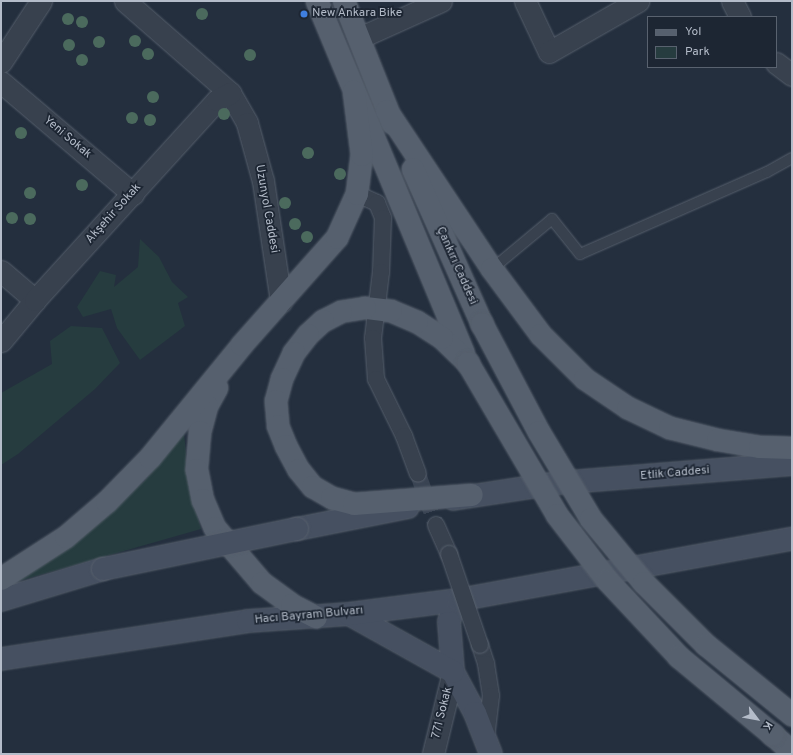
<!DOCTYPE html>
<meta charset="utf-8">
<style>
body{margin:0}
#map{position:relative;width:793px;height:755px;overflow:hidden;background:#242f3e;font-family:Overpass,sans-serif}
div>[style]{position:absolute}
.green>*{inset:0;background:#263c3f}
.pedestrian-tunnel>*{height:16px;margin-top:-8px;transform-origin:0;background:repeating-linear-gradient(90deg,#3a4453 0 16px,transparent 0 24px)}
.roads{filter:drop-shadow(0 0 1px #565f6c) drop-shadow(0 0 1px #565f6c)}
.service>*{height:10px;margin:-5px;padding:0 5px;transform-origin:5px;border-radius:5px;background:#38414e}
.pedestrian>*{height:16px;margin:-8px;padding:0 8px;transform-origin:8px;border-radius:8px;background:#38414e}
.minor>*{height:21px;margin:-10.5px;padding:0 10.5px;transform-origin:10.5px;border-radius:10.5px;background:#38414e}
.secondary>*{height:22px;margin:-11px;padding:0 11px;transform-origin:11px;border-radius:11px;background:#465061}
.primary>*{height:22px;margin:-11px;padding:0 11px;transform-origin:11px;border-radius:11px;background:#56606e}
.bridges{filter:drop-shadow(0 0 1px #565f6c) drop-shadow(0 0 1px #565f6c)}
.pedestrian-bridge>*{height:16px;margin:-8px;padding:0 8px;transform-origin:8px;border-radius:8px;background:#38414e}
.secondary-bridge>*{height:22px;margin:-11px;padding:0 11px;transform-origin:11px;border-radius:11px;background:#465061}
.primary-bridge>*{height:22px;margin:-11px;padding:0 11px;transform-origin:11px;border-radius:11px;background:#56606e}
.trees>*{width:12px;height:12px;margin:-6px;border-radius:50%;background:#4b6a5d}
.dots>*{width:11px;height:11px;translate:-50% -50%;box-sizing:border-box;border:2px solid #1d2633;border-radius:50%}
span{translate:-50% -50%;white-space:nowrap;text-align:center;line-height:1.15;-webkit-text-stroke:3.5px #1d2633;paint-order:stroke}
.poi-label{font-size:12px;color:#b4bcc9}
.left{translate:0 -50%;text-align:left}
.street-label{font-size:12px;color:#b4bcc9}
.frame{position:absolute;inset:0;border:2px solid #b4bcc9;pointer-events:none}
.legend{position:absolute;left:647px;top:16px;width:130px;height:52px;box-sizing:border-box;background:#1d2633;border:1px solid #59626f;margin:0;padding:5px 7px;list-style:none;font-size:12px;color:#b4bcc9}
.legend li{display:flex;align-items:center;gap:8px;height:20px}
.legend b{width:20px;border:1px solid #59626f}
.north{position:absolute;left:737px;top:699px;width:40px;height:40px;-webkit-text-stroke:3px #1d2633;paint-order:stroke;rotate:122deg;font-size:11px;font-weight:700;line-height:16px;text-align:center;color:#b4bcc9}
.north::after{content:'';display:block;margin:auto;width:14px;height:18px;background:#b4bcc9;clip-path:polygon(50% 0,100% 100%,50% 72%,0 100%)}
</style>
<div id="map">
<div class="green">
<div style="clip-path:polygon(140px 239px,159px 257px,172px 282px,188px 297px,178px 303px,185px 326px,140px 360px,117px 328px,111px 309px,83px 317px,77px 307px,100px 271px,116px 275px,114px 287px,138px 267px)"></div>
<div style="clip-path:polygon(71px 326px,102px 328px,120px 363px,95px 389px,18px 454px,1px 465px,1px 393px,52px 364px,50px 341px)"></div>
<div style="clip-path:polygon(184px 433px,189px 483px,201px 529px,15px 582px,73px 544px,144px 481px)"></div>
</div>
<div class="pedestrian-tunnel">
<div style="left:418px;top:474px;width:54px;rotate:70.6deg"></div>
</div>
<div class="roads">
<div class="service">
<div style="left:492px;top:269px;width:78px;rotate:-39.8deg"></div>
<div style="left:552px;top:219px;width:45px;rotate:51.3deg"></div>
<div style="left:580px;top:254px;width:204px;rotate:-23.7deg"></div>
<div style="left:767px;top:172px;width:29px;rotate:-29deg"></div>
</div>
<div class="pedestrian">
<div style="left:357px;top:194px;width:22px;rotate:24deg"></div>
<div style="left:377px;top:203px;width:16px;rotate:68deg"></div>
<div style="left:383px;top:218px;width:54px;rotate:92.1deg"></div>
<div style="left:381px;top:272px;width:66px;rotate:96.9deg"></div>
<div style="left:373px;top:338px;width:41px;rotate:85.8deg"></div>
<div style="left:376px;top:379px;width:64px;rotate:63.8deg"></div>
<div style="left:404px;top:436px;width:40px;rotate:69.8deg"></div>
<div style="left:436px;top:525px;width:32px;rotate:66deg"></div>
<div style="left:480px;top:645px;width:20px;rotate:72deg"></div>
<div style="left:486px;top:664px;width:32px;rotate:81deg"></div>
<div style="left:491px;top:696px;width:42px;rotate:96.8deg"></div>
</div>
<div class="minor">
<div style="left:125px;top:1px;width:140px;rotate:41.2deg"></div>
<div style="left:230px;top:93px;width:34px;rotate:60deg"></div>
<div style="left:247px;top:123px;width:60px;rotate:74.6deg"></div>
<div style="left:263px;top:181px;width:122px;rotate:81.5deg"></div>
<div style="left:525px;top:1px;width:56px;rotate:64.8deg"></div>
<div style="left:549px;top:52px;width:103px;rotate:-29.8deg"></div>
<div style="left:732px;top:1px;width:18px;rotate:63deg"></div>
<div style="left:359px;top:38px;width:90px;rotate:-24.3deg"></div>
<div style="left:1px;top:62px;width:73px;rotate:-56.7deg"></div>
<div style="left:776px;top:63px;width:20px;rotate:37deg"></div>
<div style="left:1px;top:82px;width:173px;rotate:40.3deg"></div>
<div style="left:1px;top:271px;width:45px;rotate:40.5deg"></div>
<div style="left:1px;top:341px;width:53px;rotate:-50.3deg"></div>
<div style="left:35px;top:300px;width:270px;rotate:-47.7deg"></div>
<div style="left:217px;top:100px;width:15px;rotate:-28deg"></div>
<div style="left:433px;top:754px;width:84px;rotate:-76.3deg"></div>
</div>
<div class="secondary">
<div style="left:453px;top:499px;width:105px;rotate:-8.7deg"></div>
<div style="left:557px;top:483px;width:236px;rotate:-4.6deg"></div>
<div style="left:297px;top:529px;width:113px;rotate:-11.2deg"></div>
<div style="left:1px;top:600px;width:107px;rotate:-16.9deg"></div>
<div style="left:458px;top:600px;width:13px;rotate:119deg"></div>
<div style="left:452px;top:611px;width:11px;rotate:105deg"></div>
<div style="left:449px;top:622px;width:50px;rotate:85.4deg"></div>
<div style="left:453px;top:672px;width:47px;rotate:61.8deg"></div>
<div style="left:475px;top:713px;width:44px;rotate:68.7deg"></div>
<div style="left:349px;top:614px;width:119px;rotate:29.1deg"></div>
<div style="left:1px;top:659px;width:250px;rotate:-8.7deg"></div>
<div style="left:248px;top:621px;width:101px;rotate:-4deg"></div>
<div style="left:349px;top:614px;width:110px;rotate:-7.3deg"></div>
<div style="left:458px;top:600px;width:340px;rotate:-10.4deg"></div>
</div>
<div class="primary">
<div style="left:317px;top:1px;width:382px;rotate:67.4deg"></div>
<div style="left:344px;top:1px;width:132px;rotate:68.3deg"></div>
<div style="left:387px;top:111px;width:190px;rotate:56.4deg"></div>
<div style="left:492px;top:269px;width:82px;rotate:53.4deg"></div>
<div style="left:541px;top:335px;width:62px;rotate:45deg"></div>
<div style="left:585px;top:379px;width:52px;rotate:34deg"></div>
<div style="left:628px;top:408px;width:47px;rotate:25.5deg"></div>
<div style="left:670px;top:428px;width:49px;rotate:14deg"></div>
<div style="left:718px;top:440px;width:43px;rotate:9.5deg"></div>
<div style="left:760px;top:447px;width:32px;rotate:2deg"></div>
<div style="left:413px;top:169px;width:170px;rotate:66deg"></div>
<div style="left:468px;top:363px;width:36px;rotate:-136deg"></div>
<div style="left:442px;top:338px;width:30px;rotate:-147deg"></div>
<div style="left:417px;top:322px;width:28px;rotate:-157deg"></div>
<div style="left:391px;top:311px;width:26px;rotate:-173deg"></div>
<div style="left:365px;top:308px;width:24px;rotate:171deg"></div>
<div style="left:341px;top:312px;width:20px;rotate:153deg"></div>
<div style="left:323px;top:321px;width:21px;rotate:137deg"></div>
<div style="left:308px;top:335px;width:23px;rotate:128deg"></div>
<div style="left:294px;top:353px;width:29px;rotate:115deg"></div>
<div style="left:282px;top:379px;width:23px;rotate:105deg"></div>
<div style="left:276px;top:401px;width:25px;rotate:85deg"></div>
<div style="left:278px;top:426px;width:22px;rotate:68deg"></div>
<div style="left:286px;top:446px;width:27px;rotate:62deg"></div>
<div style="left:299px;top:470px;width:22px;rotate:51deg"></div>
<div style="left:313px;top:487px;width:22px;rotate:30deg"></div>
<div style="left:332px;top:498px;width:23px;rotate:15deg"></div>
<div style="left:354px;top:504px;width:118px;rotate:-4.4deg"></div>
<div style="left:217px;top:388px;width:21px;rotate:119deg"></div>
<div style="left:207px;top:406px;width:27px;rotate:105deg"></div>
<div style="left:200px;top:432px;width:38px;rotate:95deg"></div>
<div style="left:197px;top:470px;width:31px;rotate:79deg"></div>
<div style="left:203px;top:500px;width:30px;rotate:67deg"></div>
<div style="left:215px;top:528px;width:72px;rotate:49.5deg"></div>
<div style="left:262px;top:583px;width:37px;rotate:36deg"></div>
<div style="left:292px;top:605px;width:27px;rotate:27deg"></div>
<div style="left:1px;top:579px;width:77px;rotate:-32.9deg"></div>
<div style="left:66px;top:537px;width:54px;rotate:-40.5deg"></div>
<div style="left:107px;top:502px;width:62px;rotate:-45.7deg"></div>
<div style="left:150px;top:458px;width:146px;rotate:-50.8deg"></div>
<div style="left:242px;top:345px;width:143px;rotate:-48.4deg"></div>
<div style="left:337px;top:238px;width:48px;rotate:-65.6deg"></div>
<div style="left:357px;top:194px;width:39px;rotate:-83deg"></div>
<div style="left:362px;top:155px;width:64px;rotate:-97.2deg"></div>
<div style="left:773px;top:735px;width:25px;rotate:42deg"></div>
</div>
</div>
<div class="bridges">
<div class="pedestrian-bridge">
<div style="left:449px;top:554px;width:96px;rotate:71.2deg"></div>
</div>
<div class="secondary-bridge">
<div style="left:103px;top:569px;width:198px;rotate:-11.7deg"></div>
</div>
<div class="primary-bridge">
<div style="left:482px;top:324px;width:122px;rotate:62.2deg"></div>
<div style="left:539px;top:432px;width:101px;rotate:59.1deg"></div>
<div style="left:591px;top:519px;width:83px;rotate:50.4deg"></div>
<div style="left:644px;top:583px;width:88px;rotate:45deg"></div>
<div style="left:706px;top:645px;width:111px;rotate:39.1deg"></div>
<div style="left:468px;top:363px;width:176px;rotate:59.6deg"></div>
<div style="left:557px;top:515px;width:83px;rotate:52.3deg"></div>
<div style="left:608px;top:581px;width:104px;rotate:46.9deg"></div>
<div style="left:679px;top:657px;width:122px;rotate:39.7deg"></div>
</div>
</div>
<div class="trees">
<div style="left:202px;top:14px"></div>
<div style="left:68px;top:19px"></div>
<div style="left:82px;top:22px"></div>
<div style="left:135px;top:41px"></div>
<div style="left:99px;top:42px"></div>
<div style="left:69px;top:45px"></div>
<div style="left:148px;top:54px"></div>
<div style="left:250px;top:55px"></div>
<div style="left:82px;top:60px"></div>
<div style="left:153px;top:97px"></div>
<div style="left:224px;top:114px"></div>
<div style="left:132px;top:118px"></div>
<div style="left:150px;top:120px"></div>
<div style="left:21px;top:133px"></div>
<div style="left:308px;top:153px"></div>
<div style="left:340px;top:174px"></div>
<div style="left:82px;top:185px"></div>
<div style="left:30px;top:193px"></div>
<div style="left:285px;top:203px"></div>
<div style="left:12px;top:218px"></div>
<div style="left:30px;top:219px"></div>
<div style="left:295px;top:224px"></div>
<div style="left:307px;top:237px"></div>
</div>
<div class="dots">
<div style="left:304px;top:14px;background:#3f7fe0"></div>
</div>
<div class="poi-label">
<span class="left" style="left:312px;top:14px">New Ankara Bike</span>
</div>
<div class="street-label">
<span style="left:67px;top:138px;rotate:40deg">Yeni Sokak</span>
<span style="left:266px;top:209px;rotate:80deg">Uzunyol Caddesi</span>
<span style="left:114px;top:214px;rotate:-48deg">Akşehir Sokak</span>
<span style="left:456px;top:266px;rotate:66deg">Çankırı Caddesi</span>
<span style="left:675px;top:474px;rotate:-5deg">Etlik Caddesi</span>
<span style="left:309px;top:616px;rotate:-5deg">Hacı Bayram Bulvarı</span>
<span style="left:443px;top:713px;rotate:-76deg">771 Sokak</span>
</div>
<div class="frame"></div>
<ul class="legend">
<li><b style="height:5px;background:#56606e"></b>Yol</li>
<li><b style="height:11px;background:#263c3f"></b>Park</li>
</ul>
<div class="north">K</div>
</div>
